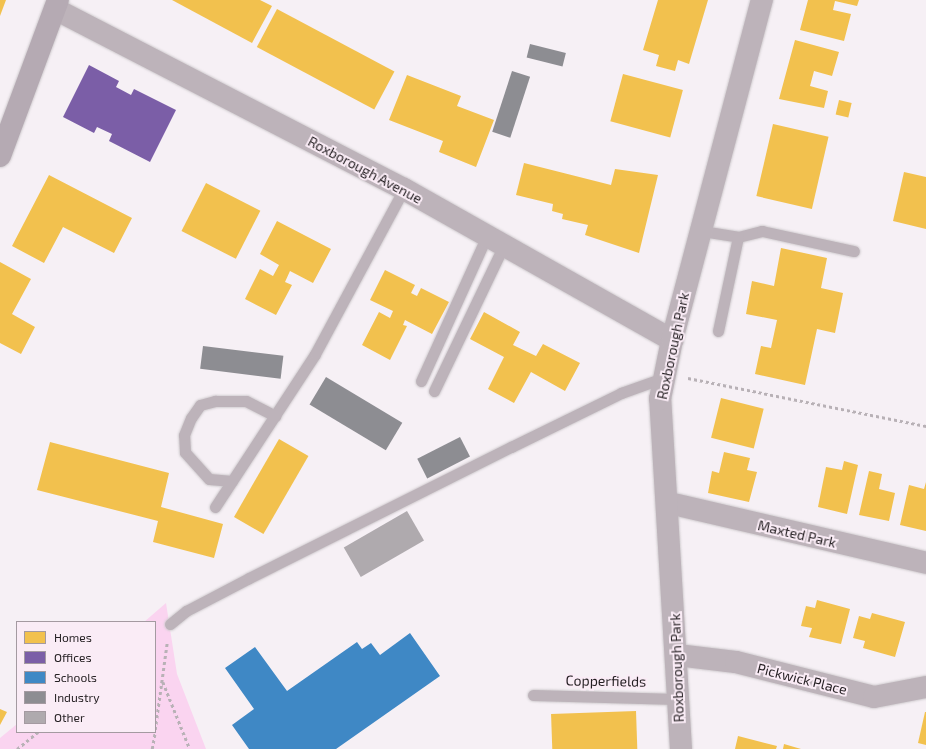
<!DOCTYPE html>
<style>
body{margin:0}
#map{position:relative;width:926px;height:749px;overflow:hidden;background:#f6f0f5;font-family:"Exo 2",sans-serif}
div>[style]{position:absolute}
.green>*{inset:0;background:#fad4f0}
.homes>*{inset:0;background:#f2c14e;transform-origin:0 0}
.offices>*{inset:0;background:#7b5ea7}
.schools>*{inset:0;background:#3f88c5}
.industry>*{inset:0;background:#8d8d92;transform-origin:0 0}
.building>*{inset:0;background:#afaaae;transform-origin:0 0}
.path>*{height:2.5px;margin-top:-1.25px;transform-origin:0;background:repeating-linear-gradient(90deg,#b8b1b6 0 3px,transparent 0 6px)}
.roads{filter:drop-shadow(0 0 1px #cfcbce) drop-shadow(0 0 1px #cfcbce)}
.service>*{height:11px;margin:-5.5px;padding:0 5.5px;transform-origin:5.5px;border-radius:5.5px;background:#bdb3ba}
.minor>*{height:22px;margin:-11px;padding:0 11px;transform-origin:11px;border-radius:11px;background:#bdb3ba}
.primary>*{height:22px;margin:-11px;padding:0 11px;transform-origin:11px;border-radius:11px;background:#b5aab3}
span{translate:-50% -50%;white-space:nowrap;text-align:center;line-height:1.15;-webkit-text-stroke:4px #faecf6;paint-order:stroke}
.street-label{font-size:14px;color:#241f22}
.legend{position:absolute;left:16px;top:621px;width:140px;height:112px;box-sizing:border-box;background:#faecf6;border:1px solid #a49aa1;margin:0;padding:5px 7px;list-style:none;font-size:12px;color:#241f22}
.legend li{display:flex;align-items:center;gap:8px;height:20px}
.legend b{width:20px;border:1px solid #a49aa1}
</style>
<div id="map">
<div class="green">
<div style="clip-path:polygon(166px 603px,177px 674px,206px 749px,0 749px,0 738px,17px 724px,17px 732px,155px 732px,155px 622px,144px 622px)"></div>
</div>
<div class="homes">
<div style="clip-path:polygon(0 0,6px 0,0 16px)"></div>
<div style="clip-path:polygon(172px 0,260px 0,272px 6px,252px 43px)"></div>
<div style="clip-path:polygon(658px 0,708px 0,689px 64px,678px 60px,675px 71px,656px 66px,659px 55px,643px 50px)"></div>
<div style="clip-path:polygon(808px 0,859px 0,857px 6px,835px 1px,833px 10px,851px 14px,844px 41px,800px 30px)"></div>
<div style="left:277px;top:9px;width:133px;height:43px;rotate:28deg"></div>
<div style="clip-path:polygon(795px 40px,839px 52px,832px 76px,814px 71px,810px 86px,828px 91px,824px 108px,779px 99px)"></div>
<div style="left:623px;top:74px;width:62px;height:49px;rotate:15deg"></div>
<div style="clip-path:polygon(407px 75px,461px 96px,457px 106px,494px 120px,476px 167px,439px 152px,443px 141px,389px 120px)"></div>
<div style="left:839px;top:100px;width:13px;height:15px;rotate:13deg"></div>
<div style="left:773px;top:124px;width:57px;height:74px;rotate:13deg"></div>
<div style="clip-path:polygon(524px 163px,611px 185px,615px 169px,658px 175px,639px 253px,585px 235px,588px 225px,562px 219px,563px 214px,552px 211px,553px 204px,516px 195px)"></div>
<div style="clip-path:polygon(904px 172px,926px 177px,926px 229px,893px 221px)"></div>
<div style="clip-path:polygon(49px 175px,132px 218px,114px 253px,63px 227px,44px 263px,12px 246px)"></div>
<div style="left:206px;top:183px;width:61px;height:54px;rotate:27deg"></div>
<div style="clip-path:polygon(277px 221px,331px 249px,313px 283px,290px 271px,285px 282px,292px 285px,276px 315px,245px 299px,260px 269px,273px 276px,279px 265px,260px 254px)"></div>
<div style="clip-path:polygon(781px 248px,827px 258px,821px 288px,843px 293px,835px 333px,817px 329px,805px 385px,755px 374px,761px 346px,771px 348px,777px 320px,746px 314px,752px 281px,774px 286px)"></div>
<div style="clip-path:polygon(0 262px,31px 279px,12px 314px,35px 327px,21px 354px,0 343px)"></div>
<div style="clip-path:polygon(385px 270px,415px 285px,411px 293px,417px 296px,421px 288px,449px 302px,432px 334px,405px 320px,403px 325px,407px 326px,390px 360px,362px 345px,379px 312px,390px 318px,393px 311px,370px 300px)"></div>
<div style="clip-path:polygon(484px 312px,520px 332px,513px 345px,536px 356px,543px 344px,580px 363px,565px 391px,531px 372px,514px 403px,488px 389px,504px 357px,470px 339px)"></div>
<div style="left:721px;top:398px;width:44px;height:41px;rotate:14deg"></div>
<div style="left:279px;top:439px;width:34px;height:90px;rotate:30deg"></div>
<div style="clip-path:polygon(50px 442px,169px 473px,161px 507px,223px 524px,214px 558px,153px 542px,158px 521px,37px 490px)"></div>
<div style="clip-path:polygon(724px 452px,750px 458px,747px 470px,757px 472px,749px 502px,708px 493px,712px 471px,719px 473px)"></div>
<div style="clip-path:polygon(844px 461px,858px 465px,847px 514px,818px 507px,826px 467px,842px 470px)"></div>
<div style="clip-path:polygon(869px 471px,882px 474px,879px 489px,895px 493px,889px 521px,859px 515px)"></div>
<div style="clip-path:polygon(926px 482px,926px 531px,900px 525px,909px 485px,924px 489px)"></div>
<div style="clip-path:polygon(817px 600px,850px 609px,841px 644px,809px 637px,812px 628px,801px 626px,806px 606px,815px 608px)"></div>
<div style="clip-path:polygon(872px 613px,905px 622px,895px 657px,863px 648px,865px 641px,853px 638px,859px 616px,870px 619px)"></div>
<div style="clip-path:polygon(0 709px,7px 712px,0 725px)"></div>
<div style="left:636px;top:711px;width:38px;height:85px;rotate:88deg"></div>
<div style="clip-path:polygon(925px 712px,926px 712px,926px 745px,918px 743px)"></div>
<div style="clip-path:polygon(738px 736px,777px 746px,776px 749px,735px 749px)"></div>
<div style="clip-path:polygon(784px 744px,801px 749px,783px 749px)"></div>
</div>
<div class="offices">
<div style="clip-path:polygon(89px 65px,119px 81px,116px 87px,131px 95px,134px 89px,176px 110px,150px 162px,109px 141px,112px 134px,97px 127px,94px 133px,63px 117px)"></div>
</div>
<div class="schools">
<div style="clip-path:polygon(410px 633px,440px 676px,336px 749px,249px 749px,232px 725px,254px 709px,225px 668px,255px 647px,287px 691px,357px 642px,362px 649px,371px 643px,380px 655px)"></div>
</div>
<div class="industry">
<div style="left:530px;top:44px;width:37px;height:14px;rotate:14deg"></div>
<div style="left:512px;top:71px;width:19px;height:64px;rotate:18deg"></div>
<div style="left:203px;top:346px;width:81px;height:23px;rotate:7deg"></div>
<div style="left:326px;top:377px;width:89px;height:32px;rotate:31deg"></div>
<div style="left:460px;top:437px;width:22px;height:48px;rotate:63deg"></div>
</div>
<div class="building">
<div style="left:407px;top:511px;width:34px;height:73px;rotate:60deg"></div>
</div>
<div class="path">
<div style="left:688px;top:378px;width:243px;rotate:11.4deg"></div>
<div style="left:163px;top:682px;width:72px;rotate:68.1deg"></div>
<div style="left:155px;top:730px;width:89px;rotate:-82.2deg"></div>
<div style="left:17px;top:749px;width:27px;rotate:-39deg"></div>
<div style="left:152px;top:749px;width:17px;rotate:-80deg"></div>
</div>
<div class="roads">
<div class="service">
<div style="left:702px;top:231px;width:36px;rotate:9deg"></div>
<div style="left:738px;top:237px;width:25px;rotate:-14deg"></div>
<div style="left:762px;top:231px;width:94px;rotate:12.3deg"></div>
<div style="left:718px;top:331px;width:96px;rotate:-78deg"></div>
<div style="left:421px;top:381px;width:157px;rotate:-65.6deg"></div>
<div style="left:434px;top:391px;width:160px;rotate:-64.4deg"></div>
<div style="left:232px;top:481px;width:23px;rotate:-175deg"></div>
<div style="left:209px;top:479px;width:36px;rotate:-132deg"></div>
<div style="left:185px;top:452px;width:17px;rotate:-93deg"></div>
<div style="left:184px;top:435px;width:18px;rotate:-68deg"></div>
<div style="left:191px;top:418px;width:16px;rotate:-55deg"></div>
<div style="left:200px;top:405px;width:16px;rotate:-15deg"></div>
<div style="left:215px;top:401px;width:31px"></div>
<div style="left:246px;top:401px;width:33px;rotate:27deg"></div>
<div style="left:215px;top:507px;width:183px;rotate:-56.8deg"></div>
<div style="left:315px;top:354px;width:187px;rotate:-61.7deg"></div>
<div style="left:170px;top:624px;width:21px;rotate:-39deg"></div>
<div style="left:186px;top:611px;width:71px;rotate:-27.6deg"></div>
<div style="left:249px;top:578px;width:293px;rotate:-26.6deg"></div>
<div style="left:511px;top:447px;width:123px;rotate:-26.1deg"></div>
<div style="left:621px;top:393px;width:45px;rotate:-19.7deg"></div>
<div style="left:533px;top:695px;width:144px;rotate:1.6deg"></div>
</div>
<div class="minor">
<div style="left:55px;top:9px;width:393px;rotate:27.3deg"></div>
<div style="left:404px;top:189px;width:308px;rotate:29.4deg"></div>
<div style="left:669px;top:503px;width:264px;rotate:13.1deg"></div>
<div style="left:677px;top:655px;width:59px;rotate:6.8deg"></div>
<div style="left:736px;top:662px;width:142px;rotate:14.2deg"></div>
<div style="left:874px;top:697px;width:53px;rotate:-10.9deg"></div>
<div style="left:681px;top:749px;width:351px;rotate:-93.4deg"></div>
<div style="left:660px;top:399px;width:60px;rotate:-78.5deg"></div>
<div style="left:672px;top:340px;width:352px;rotate:-75.2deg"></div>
</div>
<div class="primary">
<div style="left:0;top:156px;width:166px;rotate:-69.6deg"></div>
</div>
</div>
<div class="street-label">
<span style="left:365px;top:170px;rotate:28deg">Roxborough Avenue</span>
<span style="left:673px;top:346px;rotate:-78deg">Roxborough Park</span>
<span style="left:797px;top:534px;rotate:13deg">Maxted Park</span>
<span style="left:677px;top:668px;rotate:-92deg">Roxborough Park</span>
<span style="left:802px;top:679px;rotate:14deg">Pickwick Place</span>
<span style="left:606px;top:681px;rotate:1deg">Copperfields</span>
</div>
<ul class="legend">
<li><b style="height:11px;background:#f2c14e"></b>Homes</li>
<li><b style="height:11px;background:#7b5ea7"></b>Offices</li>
<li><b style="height:11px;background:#3f88c5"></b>Schools</li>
<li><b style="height:11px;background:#8d8d92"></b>Industry</li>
<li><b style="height:11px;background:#afaaae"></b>Other</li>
</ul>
</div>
